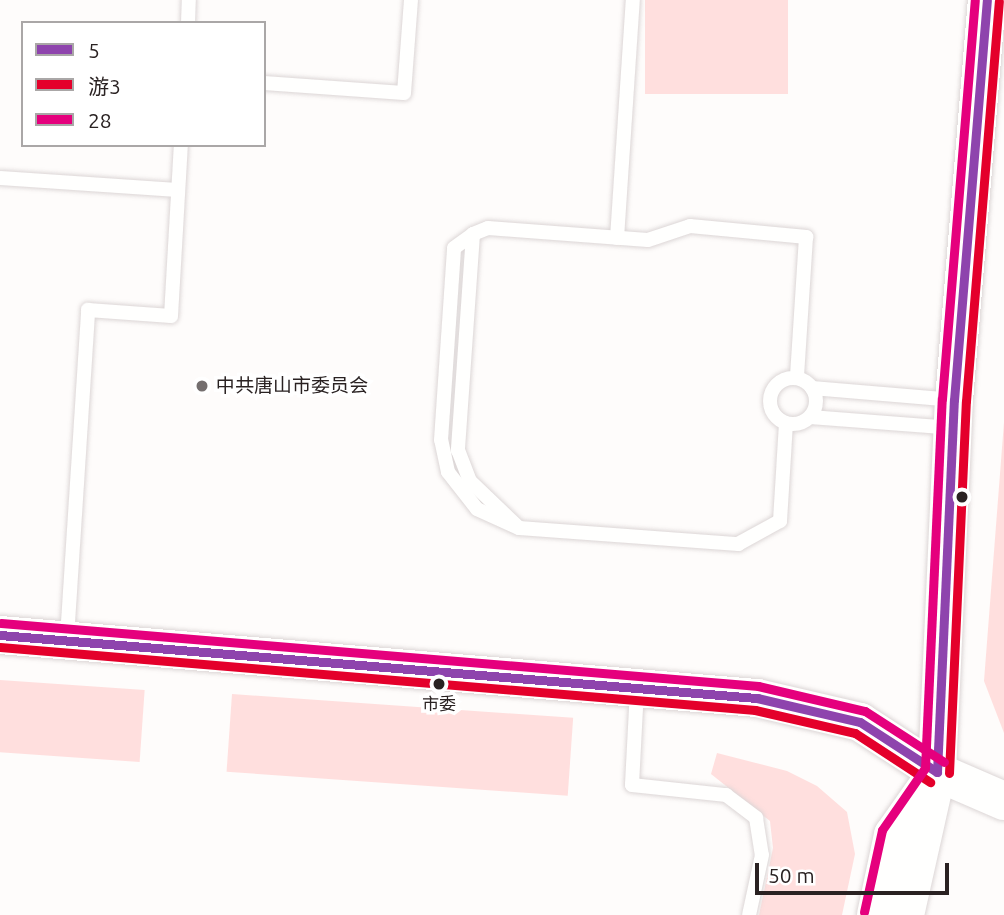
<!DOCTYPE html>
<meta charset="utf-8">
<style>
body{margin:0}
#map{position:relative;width:1004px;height:915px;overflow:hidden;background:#fefcfb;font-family:Ubuntu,"Noto Sans SC",sans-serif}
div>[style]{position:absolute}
.green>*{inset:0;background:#ffdfde;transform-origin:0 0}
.roads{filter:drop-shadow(0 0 2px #dcd6d6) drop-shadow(0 0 2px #dcd6d6)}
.lane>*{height:14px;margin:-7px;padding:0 7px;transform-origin:7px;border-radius:7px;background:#fffffe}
.lane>.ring{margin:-7px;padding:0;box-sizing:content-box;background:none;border:14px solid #fffffe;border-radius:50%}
.secondary>*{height:38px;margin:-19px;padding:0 19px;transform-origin:19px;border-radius:19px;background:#fffffe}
.bus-1>*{height:9px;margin:-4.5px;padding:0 4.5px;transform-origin:4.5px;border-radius:4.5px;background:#8e44ad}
.bus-2>*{height:9px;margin:-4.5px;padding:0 4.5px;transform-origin:4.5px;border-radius:4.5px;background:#e4002b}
.bus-3>*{height:9px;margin:-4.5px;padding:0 4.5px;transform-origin:4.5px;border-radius:4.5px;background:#e5007d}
.dots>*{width:19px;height:19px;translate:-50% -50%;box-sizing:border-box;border:4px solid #fff;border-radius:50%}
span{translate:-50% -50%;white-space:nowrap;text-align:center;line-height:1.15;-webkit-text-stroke:7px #fff;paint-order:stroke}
.bus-label{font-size:17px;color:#2a2222}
.poi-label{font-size:19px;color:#2a2222}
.left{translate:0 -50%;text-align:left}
.legend{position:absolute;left:21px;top:21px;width:245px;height:126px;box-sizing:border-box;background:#fff;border:2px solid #aaa7a7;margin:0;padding:9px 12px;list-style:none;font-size:21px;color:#2a2222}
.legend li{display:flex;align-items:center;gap:14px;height:35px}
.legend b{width:35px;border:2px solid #aaa7a7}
.scale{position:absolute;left:755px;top:863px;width:194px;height:32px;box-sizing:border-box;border:4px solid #2a2222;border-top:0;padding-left:9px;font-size:21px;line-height:24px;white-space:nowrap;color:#2a2222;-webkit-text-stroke:5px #fff;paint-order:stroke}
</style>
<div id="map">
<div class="green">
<div style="left:645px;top:0;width:143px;height:94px"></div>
<div style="clip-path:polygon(1004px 422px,1004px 733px,984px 681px)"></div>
<div style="left:0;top:680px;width:145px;height:72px;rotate:4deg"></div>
<div style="left:232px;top:694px;width:342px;height:78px;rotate:4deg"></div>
<div style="clip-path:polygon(717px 753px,787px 771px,817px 786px,847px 812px,855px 854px,842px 915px,759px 915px,773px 848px,770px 821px,711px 774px)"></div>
</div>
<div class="roads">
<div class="lane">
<div style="left:188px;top:23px;width:23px;rotate:-88deg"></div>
<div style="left:264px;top:83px;width:140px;rotate:4.1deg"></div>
<div style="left:404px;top:93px;width:93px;rotate:-85.7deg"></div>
<div style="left:0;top:178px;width:178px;rotate:3.9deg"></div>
<div style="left:473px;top:234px;width:217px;rotate:94deg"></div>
<div style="left:458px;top:450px;width:33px;rotate:69deg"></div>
<div style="left:470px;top:481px;width:68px;rotate:43.8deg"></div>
<div style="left:519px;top:528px;width:46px;rotate:-155.7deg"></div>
<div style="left:477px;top:509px;width:47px;rotate:-128.1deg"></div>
<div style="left:448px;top:472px;width:33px;rotate:-102deg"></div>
<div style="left:441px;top:440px;width:192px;rotate:-86.1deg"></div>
<div style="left:454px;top:248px;width:24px;rotate:-36deg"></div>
<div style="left:473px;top:234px;width:16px;rotate:-22deg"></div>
<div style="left:488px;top:228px;width:160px;rotate:4.3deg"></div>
<div style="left:648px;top:240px;width:44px;rotate:-18.4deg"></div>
<div style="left:690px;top:226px;width:117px;rotate:5.4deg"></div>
<div style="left:806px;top:237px;width:141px;rotate:93.7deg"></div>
<div style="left:617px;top:238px;width:239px;rotate:-86.2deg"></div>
<div class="ring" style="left:770px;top:378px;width:32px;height:32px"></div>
<div style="left:812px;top:388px;width:143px;rotate:4.8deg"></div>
<div style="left:810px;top:417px;width:142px;rotate:4.4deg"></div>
<div style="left:519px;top:528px;width:220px;rotate:4.2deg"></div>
<div style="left:738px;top:544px;width:48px;rotate:-28.7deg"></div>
<div style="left:780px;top:521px;width:97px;rotate:-86.5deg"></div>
<div style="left:67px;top:638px;width:329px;rotate:-86.3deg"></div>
<div style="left:88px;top:310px;width:83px;rotate:4.1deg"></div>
<div style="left:171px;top:316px;width:171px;rotate:-86.7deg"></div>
<div style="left:637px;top:689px;width:96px;rotate:93deg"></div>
<div style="left:632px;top:785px;width:95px;rotate:6.1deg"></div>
<div style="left:726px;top:795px;width:38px;rotate:37deg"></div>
<div style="left:756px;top:818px;width:37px;rotate:81deg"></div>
<div style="left:762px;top:855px;width:61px;rotate:102.2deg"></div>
</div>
<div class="secondary">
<div style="left:0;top:635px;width:760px;rotate:4.76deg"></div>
<div style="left:757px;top:698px;width:106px;rotate:13.1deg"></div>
<div style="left:860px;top:722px;width:92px;rotate:33deg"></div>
<div style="left:937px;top:772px;width:73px;rotate:23.4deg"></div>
<div style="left:876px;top:915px;width:82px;rotate:-78deg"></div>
<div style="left:893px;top:835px;width:57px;rotate:-54.9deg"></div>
<div style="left:905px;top:915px;width:147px;rotate:-77.4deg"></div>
<div style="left:937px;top:772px;width:372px;rotate:-87.4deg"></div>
<div style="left:954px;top:400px;width:401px;rotate:-85.3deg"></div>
</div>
</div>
<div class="bus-1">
<div style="left:0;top:635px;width:760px;rotate:4.76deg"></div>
<div style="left:757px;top:698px;width:106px;rotate:13.1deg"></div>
<div style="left:860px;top:722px;width:92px;rotate:33deg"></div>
<div style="left:937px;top:772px;width:372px;rotate:-87.4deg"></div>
<div style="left:954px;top:400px;width:401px;rotate:-85.3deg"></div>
</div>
<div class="bus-2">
<div style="left:0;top:647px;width:758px;rotate:4.77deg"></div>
<div style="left:755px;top:710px;width:103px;rotate:13deg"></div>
<div style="left:855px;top:733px;width:90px;rotate:33.2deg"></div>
<div style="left:949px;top:773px;width:372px;rotate:-87.4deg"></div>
<div style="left:966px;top:401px;width:401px;rotate:-85.3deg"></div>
</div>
<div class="bus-3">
<div style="left:1px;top:623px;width:760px;rotate:4.76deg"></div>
<div style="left:758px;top:686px;width:110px;rotate:13.2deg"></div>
<div style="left:865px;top:711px;width:94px;rotate:32.8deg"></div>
<div style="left:864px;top:912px;width:84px;rotate:-77.6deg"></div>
<div style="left:882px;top:830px;width:75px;rotate:-55.3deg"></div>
<div style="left:925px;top:768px;width:369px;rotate:-87.4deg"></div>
<div style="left:942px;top:399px;width:400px;rotate:-85.3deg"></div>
</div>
<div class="dots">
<div style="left:202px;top:386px;background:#746e6e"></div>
<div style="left:962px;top:497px;background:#2a2222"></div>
<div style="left:439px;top:684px;background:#2a2222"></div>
</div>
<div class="bus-label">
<span style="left:439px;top:704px">市委</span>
</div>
<div class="poi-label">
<span class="left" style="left:216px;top:386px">中共唐山市委员会</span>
</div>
<ul class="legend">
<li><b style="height:9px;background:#8e44ad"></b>5</li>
<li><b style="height:9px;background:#e4002b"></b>游3</li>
<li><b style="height:9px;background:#e5007d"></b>28</li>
</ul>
<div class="scale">50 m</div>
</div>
